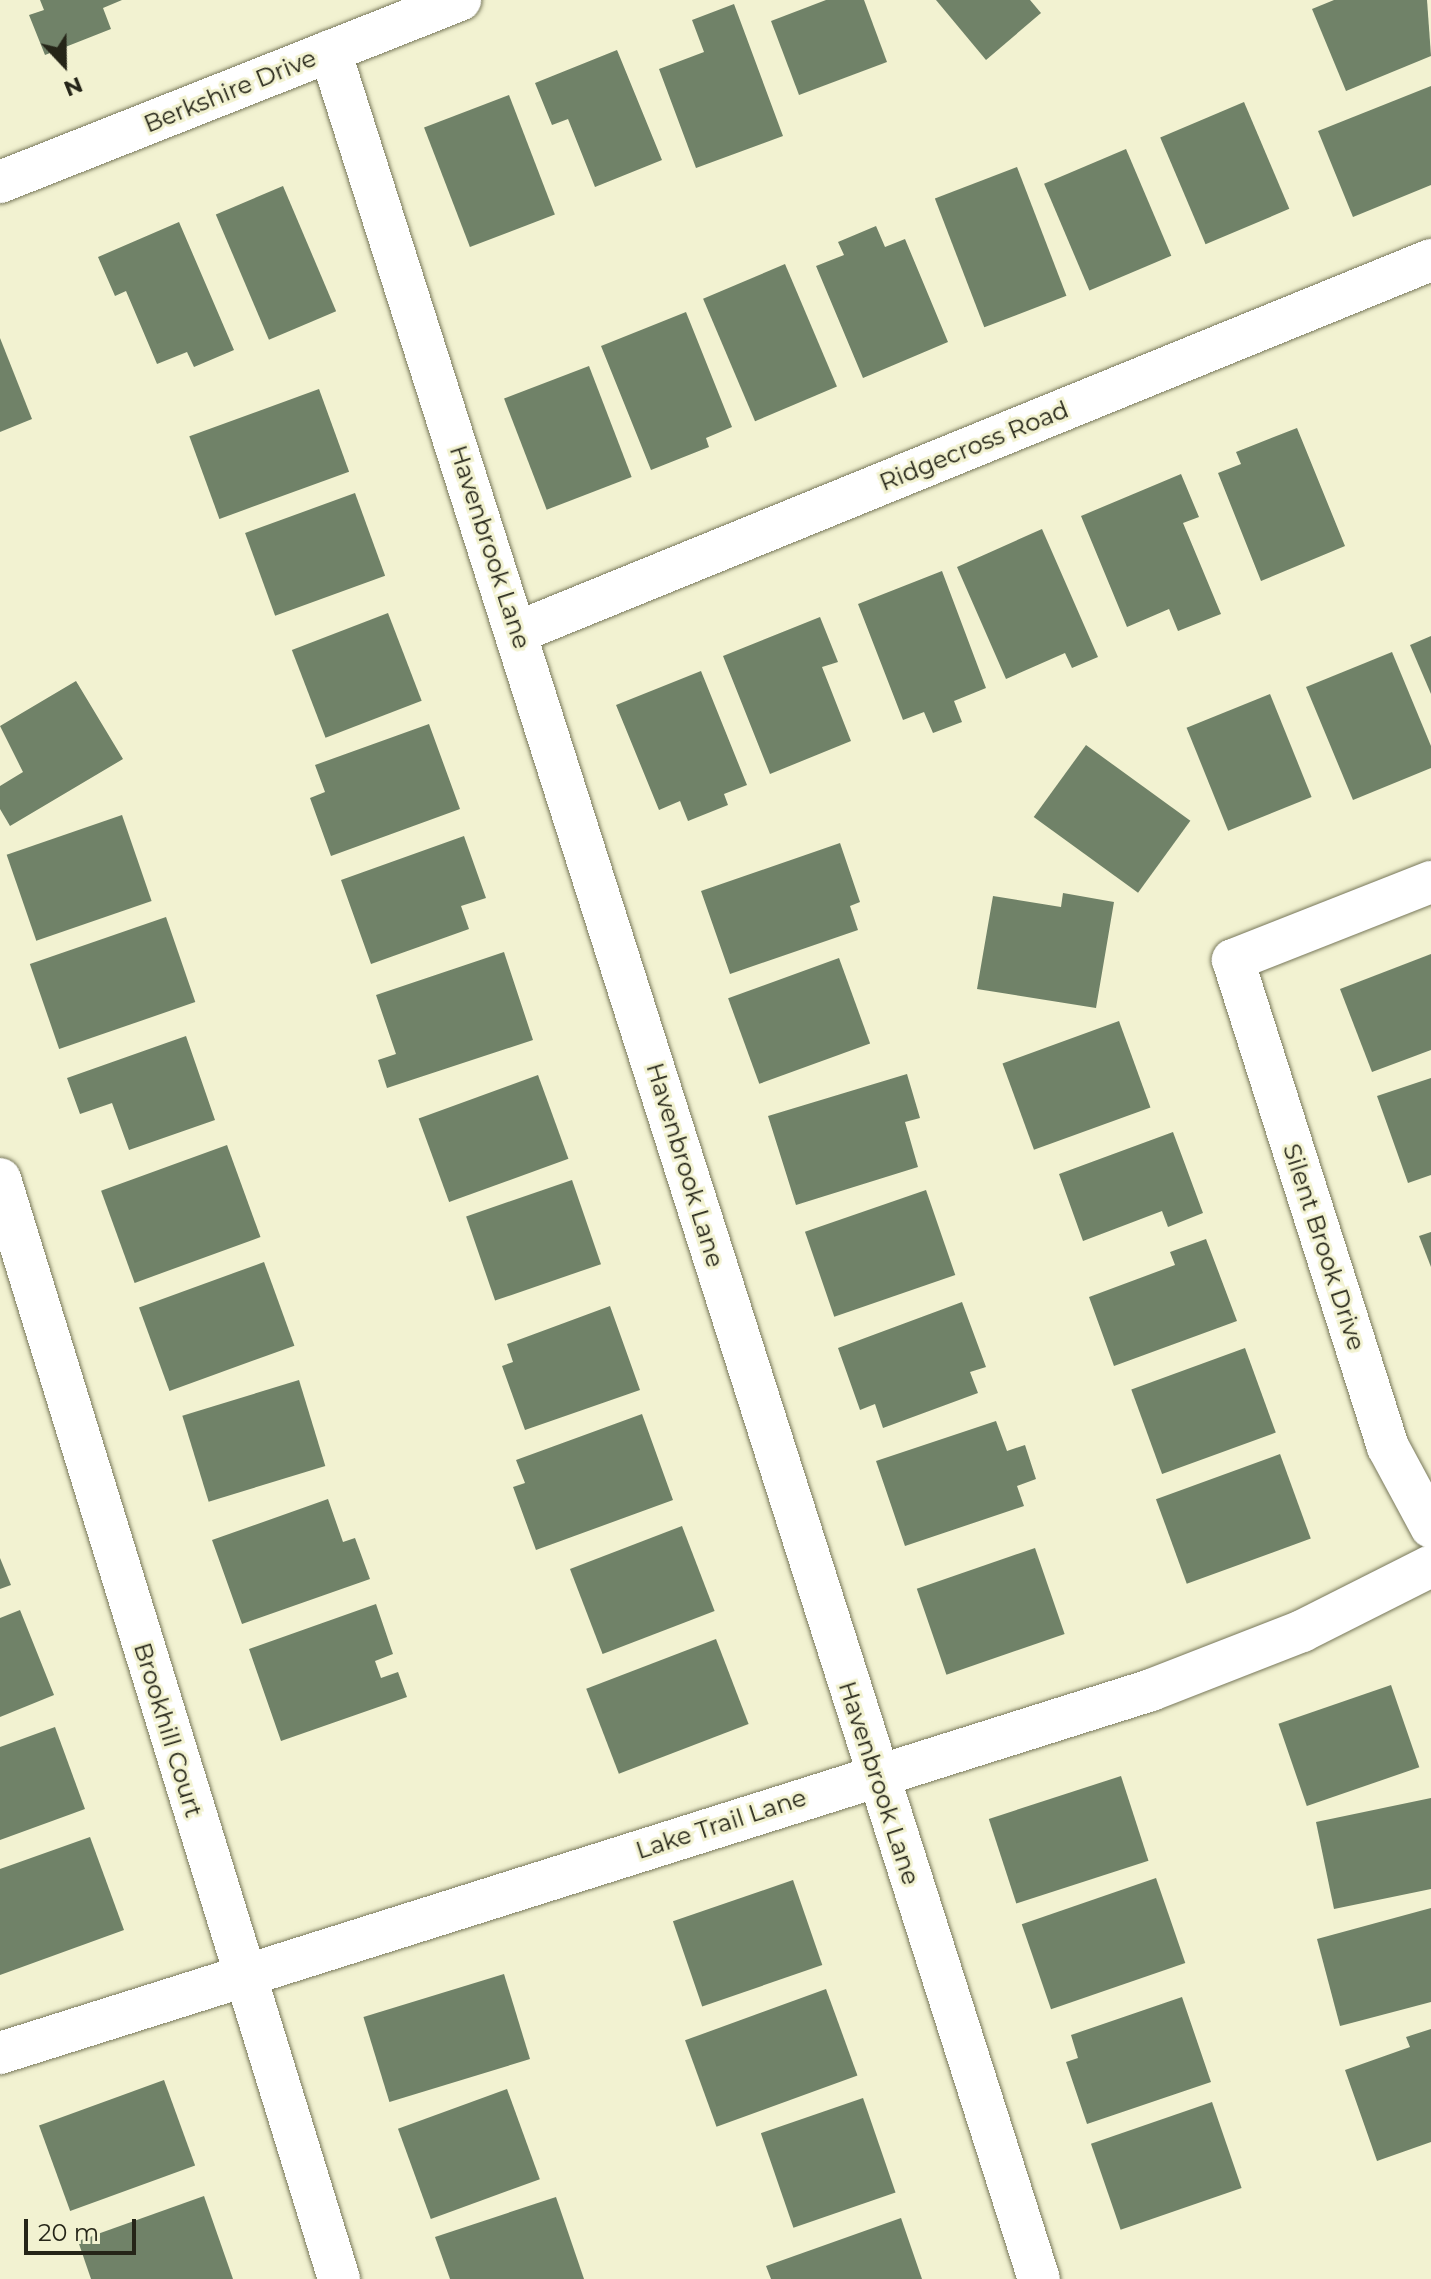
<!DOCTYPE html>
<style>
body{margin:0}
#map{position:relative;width:1431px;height:2279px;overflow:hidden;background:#f2f2d1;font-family:Montserrat,sans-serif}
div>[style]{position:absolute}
.building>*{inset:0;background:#708268;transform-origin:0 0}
.roads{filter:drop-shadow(0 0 2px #78785b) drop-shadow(0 0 2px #78785b)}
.minor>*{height:42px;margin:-21px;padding:0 21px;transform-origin:21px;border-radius:21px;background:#fff}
span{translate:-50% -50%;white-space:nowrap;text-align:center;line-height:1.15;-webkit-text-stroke:6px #f2f2d1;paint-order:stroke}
.street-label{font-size:24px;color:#252518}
.north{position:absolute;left:24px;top:24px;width:80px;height:80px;-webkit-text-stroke:6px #f2f2d1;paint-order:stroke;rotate:158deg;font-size:22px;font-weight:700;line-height:32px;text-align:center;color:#252518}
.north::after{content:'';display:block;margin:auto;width:28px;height:36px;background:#252518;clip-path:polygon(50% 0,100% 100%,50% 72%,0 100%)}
.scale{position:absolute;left:24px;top:2219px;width:112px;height:36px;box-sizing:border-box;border:4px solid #252518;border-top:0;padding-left:10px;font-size:24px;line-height:28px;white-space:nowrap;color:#252518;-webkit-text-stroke:6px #f2f2d1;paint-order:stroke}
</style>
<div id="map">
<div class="building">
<div style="clip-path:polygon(40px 0,122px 0,103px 8px,111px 29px,45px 55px,29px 15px,44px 10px)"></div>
<div style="clip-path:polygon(826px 0,864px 0,887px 62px,799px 95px,771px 21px)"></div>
<div style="clip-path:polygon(936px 0,1030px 0,1041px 13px,986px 60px)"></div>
<div style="clip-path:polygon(1334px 0,1427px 0,1431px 56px,1346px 91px,1312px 9px)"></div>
<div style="clip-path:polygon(734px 4px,783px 136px,696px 168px,659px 69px,704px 52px,692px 20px)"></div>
<div style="clip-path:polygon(617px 50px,662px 160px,595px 187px,568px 119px,552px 125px,535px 83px)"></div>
<div style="clip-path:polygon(1431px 86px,1431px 185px,1353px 217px,1318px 131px)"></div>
<div style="left:509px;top:95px;width:128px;height:91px;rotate:69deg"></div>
<div style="left:1244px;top:102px;width:116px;height:91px;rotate:67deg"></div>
<div style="left:1126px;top:149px;width:116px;height:89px;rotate:67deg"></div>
<div style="left:1017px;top:167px;width:138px;height:88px;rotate:69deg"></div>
<div style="left:283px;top:186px;width:136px;height:73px;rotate:67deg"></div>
<div style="clip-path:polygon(179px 222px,234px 350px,194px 367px,187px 352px,157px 364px,126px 291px,115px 296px,98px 257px)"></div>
<div style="clip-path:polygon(876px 226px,885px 247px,905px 239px,948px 342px,863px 378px,816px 266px,844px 255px,838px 242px)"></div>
<div style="left:785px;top:264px;width:133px;height:89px;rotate:67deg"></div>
<div style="clip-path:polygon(686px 312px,732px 427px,706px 438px,709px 447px,651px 470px,601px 346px)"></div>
<div style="clip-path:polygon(0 338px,32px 419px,0 432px)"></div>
<div style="left:589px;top:366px;width:119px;height:91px;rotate:69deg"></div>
<div style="left:319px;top:389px;width:88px;height:138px;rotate:70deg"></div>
<div style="clip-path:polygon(1297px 428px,1345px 546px,1261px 581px,1218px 473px,1241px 464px,1236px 452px)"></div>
<div style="clip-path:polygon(1181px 474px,1199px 517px,1183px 523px,1221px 614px,1178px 631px,1169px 609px,1127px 627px,1081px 516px)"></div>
<div style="left:355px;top:493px;width:88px;height:117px;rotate:70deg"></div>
<div style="clip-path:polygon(1042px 529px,1098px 657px,1072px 668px,1065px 653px,1006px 679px,957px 567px)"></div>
<div style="clip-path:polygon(942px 571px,986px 688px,954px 701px,962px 722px,933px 733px,924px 712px,903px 720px,858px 604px)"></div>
<div style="left:388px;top:613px;width:94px;height:103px;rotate:69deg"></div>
<div style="clip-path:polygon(820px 617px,838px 662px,822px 667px,851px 741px,770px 774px,723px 656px)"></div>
<div style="clip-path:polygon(1431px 636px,1431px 694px,1410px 645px)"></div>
<div style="clip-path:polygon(1392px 652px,1431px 746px,1431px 768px,1353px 800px,1306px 687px)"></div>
<div style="clip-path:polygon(701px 671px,747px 785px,724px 794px,728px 805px,688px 821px,680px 801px,659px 810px,616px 705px)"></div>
<div style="clip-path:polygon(76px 681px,123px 759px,10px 826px,0 809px,0 786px,23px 772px,0 726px)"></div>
<div style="left:1270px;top:694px;width:111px;height:90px;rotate:68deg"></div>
<div style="clip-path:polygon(429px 724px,460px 809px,331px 856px,310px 798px,325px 792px,315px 765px)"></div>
<div style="left:1086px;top:745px;width:129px;height:89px;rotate:36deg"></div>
<div style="left:122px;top:815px;width:91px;height:122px;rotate:71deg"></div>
<div style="clip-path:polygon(464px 836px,486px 898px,461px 906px,469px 929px,371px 964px,341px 880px)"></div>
<div style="clip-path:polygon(840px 843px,860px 902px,850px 906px,858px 930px,730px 974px,701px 891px)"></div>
<div style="clip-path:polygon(1063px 893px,1114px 902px,1096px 1008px,977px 989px,993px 896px,1061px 907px)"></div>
<div style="left:166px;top:917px;width:90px;height:144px;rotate:71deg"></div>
<div style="clip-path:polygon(504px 952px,533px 1040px,387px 1088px,378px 1060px,396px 1054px,376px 995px)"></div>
<div style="clip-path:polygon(1431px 954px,1431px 1050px,1372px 1072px,1340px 989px)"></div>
<div style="left:839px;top:958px;width:91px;height:118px;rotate:70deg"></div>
<div style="left:1119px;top:1021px;width:92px;height:124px;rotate:70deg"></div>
<div style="clip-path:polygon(186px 1036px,215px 1120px,129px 1150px,112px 1103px,80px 1114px,67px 1078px)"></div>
<div style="clip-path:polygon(907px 1074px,920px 1118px,905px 1122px,918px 1167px,796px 1205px,768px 1116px)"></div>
<div style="left:538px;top:1075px;width:89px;height:127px;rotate:70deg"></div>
<div style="clip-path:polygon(1431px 1078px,1431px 1175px,1408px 1183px,1377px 1096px)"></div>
<div style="clip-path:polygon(1173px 1132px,1203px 1213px,1168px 1227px,1162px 1211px,1083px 1241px,1059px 1174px)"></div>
<div style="left:227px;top:1145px;width:98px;height:134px;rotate:70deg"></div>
<div style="left:572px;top:1180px;width:89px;height:112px;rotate:71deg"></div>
<div style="left:926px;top:1190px;width:90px;height:128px;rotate:71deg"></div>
<div style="clip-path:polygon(1431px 1232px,1431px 1267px,1419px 1236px)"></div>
<div style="clip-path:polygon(1206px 1239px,1237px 1321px,1114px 1366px,1089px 1297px,1175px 1265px,1170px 1252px)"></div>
<div style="left:264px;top:1262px;width:89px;height:133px;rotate:70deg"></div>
<div style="clip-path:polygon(962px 1302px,986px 1367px,970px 1372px,978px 1393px,883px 1428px,875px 1404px,860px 1410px,838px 1348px)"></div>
<div style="clip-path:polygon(610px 1306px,640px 1390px,525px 1430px,502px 1366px,513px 1362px,507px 1344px)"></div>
<div style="left:1245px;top:1348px;width:90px;height:121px;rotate:70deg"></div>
<div style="left:299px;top:1380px;width:90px;height:122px;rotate:73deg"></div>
<div style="clip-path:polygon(642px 1414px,673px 1500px,536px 1550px,513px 1487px,525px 1483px,516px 1460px)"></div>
<div style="clip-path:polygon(996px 1421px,1007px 1451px,1025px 1445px,1036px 1479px,1017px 1486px,1024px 1506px,905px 1546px,876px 1461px)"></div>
<div style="left:1280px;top:1454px;width:90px;height:132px;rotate:70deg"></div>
<div style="clip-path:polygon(328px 1499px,343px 1542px,355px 1538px,370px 1579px,242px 1624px,212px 1540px)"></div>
<div style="left:682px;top:1526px;width:91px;height:120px;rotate:69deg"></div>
<div style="left:1035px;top:1548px;width:91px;height:125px;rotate:71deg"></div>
<div style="clip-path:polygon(0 1558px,11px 1585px,0 1589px)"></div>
<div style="clip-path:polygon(376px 1604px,393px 1654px,375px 1661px,381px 1678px,398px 1672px,407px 1697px,281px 1741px,249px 1649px)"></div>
<div style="clip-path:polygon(20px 1610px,54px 1695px,0 1717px,0 1618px)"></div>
<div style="left:716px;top:1639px;width:91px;height:139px;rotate:69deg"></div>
<div style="left:1391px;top:1685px;width:87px;height:119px;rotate:71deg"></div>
<div style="clip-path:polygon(55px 1727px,85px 1809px,0 1840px,0 1747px)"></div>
<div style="left:1121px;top:1776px;width:89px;height:139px;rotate:72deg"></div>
<div style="clip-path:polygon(1431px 1798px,1431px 1889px,1334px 1909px,1316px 1822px)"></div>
<div style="clip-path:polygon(90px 1837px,124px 1930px,0 1975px,0 1869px)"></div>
<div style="left:1156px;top:1878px;width:90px;height:142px;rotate:71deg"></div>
<div style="left:793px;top:1880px;width:90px;height:127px;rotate:71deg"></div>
<div style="clip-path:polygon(1431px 1908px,1431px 2002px,1340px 2026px,1317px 1939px)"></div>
<div style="left:504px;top:1974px;width:89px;height:147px;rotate:73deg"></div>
<div style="left:826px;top:1989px;width:92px;height:150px;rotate:70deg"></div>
<div style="clip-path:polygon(1182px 1997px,1211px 2082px,1087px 2124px,1066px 2062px,1078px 2058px,1071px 2035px)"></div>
<div style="clip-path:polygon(1431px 2029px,1431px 2142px,1377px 2161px,1345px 2070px,1410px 2047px,1406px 2037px)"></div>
<div style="left:164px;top:2080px;width:91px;height:133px;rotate:70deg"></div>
<div style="left:507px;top:2089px;width:96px;height:116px;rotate:70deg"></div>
<div style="left:863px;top:2098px;width:100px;height:108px;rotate:71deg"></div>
<div style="left:1212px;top:2102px;width:91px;height:128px;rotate:71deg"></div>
<div style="clip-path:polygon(204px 2196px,233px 2279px,91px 2279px,78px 2241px)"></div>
<div style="clip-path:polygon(556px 2197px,584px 2279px,450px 2279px,435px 2237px)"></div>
<div style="clip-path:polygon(901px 2218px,922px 2279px,771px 2279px,766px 2266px)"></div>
</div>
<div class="roads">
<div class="minor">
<div style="left:330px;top:51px;width:2338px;rotate:72.35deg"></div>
<div style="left:0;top:182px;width:495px;rotate:-21.6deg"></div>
<div style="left:518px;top:632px;width:986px;rotate:-22.17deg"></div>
<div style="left:1431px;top:882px;width:213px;rotate:158.5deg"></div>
<div style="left:1233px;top:960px;width:511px;rotate:72.35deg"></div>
<div style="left:1388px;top:1447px;width:91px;rotate:61.7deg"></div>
<div style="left:0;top:1179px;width:1151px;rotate:72.87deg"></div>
<div style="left:0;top:2053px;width:1207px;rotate:-17.5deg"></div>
<div style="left:1151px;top:1690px;width:162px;rotate:-21.3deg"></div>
<div style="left:1302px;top:1631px;width:144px;rotate:-26.7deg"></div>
</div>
</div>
<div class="street-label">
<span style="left:230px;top:91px;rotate:-22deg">Berkshire Drive</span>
<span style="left:974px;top:446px;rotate:-22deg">Ridgecross Road</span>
<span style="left:490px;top:547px;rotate:72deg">Havenbrook Lane</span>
<span style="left:685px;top:1165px;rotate:73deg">Havenbrook Lane</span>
<span style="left:1324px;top:1247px;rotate:72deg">Silent Brook Drive</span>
<span style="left:168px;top:1730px;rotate:73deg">Brookhill Court</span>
<span style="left:879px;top:1783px;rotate:72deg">Havenbrook Lane</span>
<span style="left:721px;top:1824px;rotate:-18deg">Lake Trail Lane</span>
</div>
<div class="north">N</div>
<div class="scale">20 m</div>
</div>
